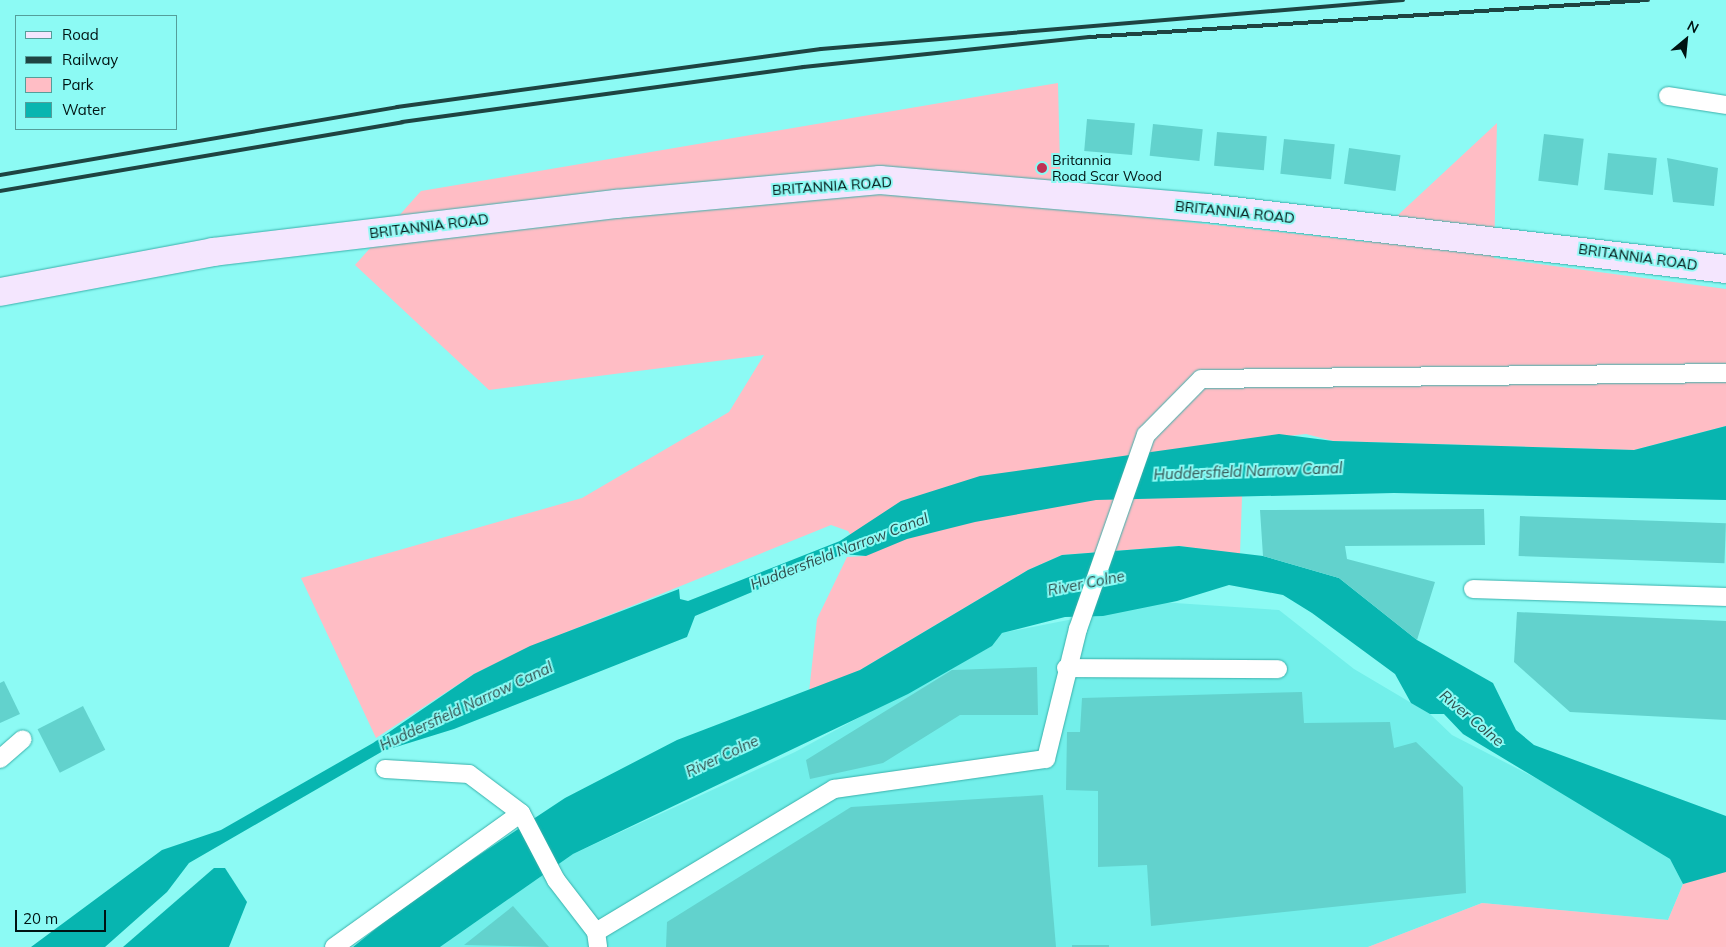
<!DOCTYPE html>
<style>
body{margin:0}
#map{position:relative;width:1726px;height:947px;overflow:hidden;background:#8cfaf4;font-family:Mulish,sans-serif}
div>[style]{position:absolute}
.built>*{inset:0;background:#72efea}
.green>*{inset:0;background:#ffbdc5}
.water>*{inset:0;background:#07b5b0}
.building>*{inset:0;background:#62d2cd;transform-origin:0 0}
.roads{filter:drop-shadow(0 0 1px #3ab0ab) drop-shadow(0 0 1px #3ab0ab)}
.lane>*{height:18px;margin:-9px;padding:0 9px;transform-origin:9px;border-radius:9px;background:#fff}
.secondary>*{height:28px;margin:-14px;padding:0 14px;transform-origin:14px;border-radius:14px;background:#f4e6fe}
.rail>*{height:4px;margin:-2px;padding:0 2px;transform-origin:2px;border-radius:2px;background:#1e4442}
.dots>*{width:14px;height:14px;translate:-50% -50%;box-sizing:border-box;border:2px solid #8cfaf4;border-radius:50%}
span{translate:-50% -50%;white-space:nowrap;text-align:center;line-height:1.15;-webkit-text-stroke:4px #8cfaf4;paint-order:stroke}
.poi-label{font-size:14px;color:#001312}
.left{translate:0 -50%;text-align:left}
.street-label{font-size:14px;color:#001312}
.water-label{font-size:15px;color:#304e4c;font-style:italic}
.legend{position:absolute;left:15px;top:15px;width:162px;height:115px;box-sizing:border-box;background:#8cfaf4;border:1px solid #549e9a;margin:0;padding:6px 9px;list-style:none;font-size:15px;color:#001312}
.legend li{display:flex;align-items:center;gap:10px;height:25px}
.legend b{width:25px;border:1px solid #549e9a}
.north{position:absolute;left:1661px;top:15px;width:50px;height:50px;-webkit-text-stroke:4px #8cfaf4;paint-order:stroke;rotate:28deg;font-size:14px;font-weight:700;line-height:20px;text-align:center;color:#001312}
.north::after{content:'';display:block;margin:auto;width:18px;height:22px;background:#001312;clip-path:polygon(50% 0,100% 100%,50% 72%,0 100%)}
.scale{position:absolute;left:15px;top:910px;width:91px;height:22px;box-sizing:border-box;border:2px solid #001312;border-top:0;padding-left:6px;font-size:15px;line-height:18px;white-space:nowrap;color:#001312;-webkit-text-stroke:4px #8cfaf4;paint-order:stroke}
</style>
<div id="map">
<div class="built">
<div style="clip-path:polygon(1160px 602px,1279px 610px,1354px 669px,1430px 714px,1452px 735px,1559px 790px,1670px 859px,1683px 884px,1668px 920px,1482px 903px,1368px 947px,440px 947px,573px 854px,795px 752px,992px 646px,1002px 633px)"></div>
</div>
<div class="green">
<div style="clip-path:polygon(1058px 83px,1061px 208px,1369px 242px,1497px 123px,1494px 258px,1726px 289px,1726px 426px,1634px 450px,1333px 441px,1306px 434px,1244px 441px,1240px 554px,1179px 546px,1062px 555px,1028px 570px,860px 670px,809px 692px,817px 619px,847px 557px,865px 556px,848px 531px,831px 525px,530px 647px,474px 674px,376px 738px,301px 578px,582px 498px,729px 412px,764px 355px,489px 390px,355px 265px,421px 191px)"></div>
<div style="clip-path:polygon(1716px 872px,1726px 872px,1726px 947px,1368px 947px,1482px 903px,1668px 920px,1683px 884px)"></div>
</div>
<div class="water">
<div style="clip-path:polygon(1726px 426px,1726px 500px,1394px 493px,1096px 500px,975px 522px,907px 539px,866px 556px,843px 554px,695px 616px,687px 637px,454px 729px,383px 751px,189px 863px,167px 892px,105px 947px,31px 947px,162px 850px,221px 830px,373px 743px,474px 674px,530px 646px,679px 589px,680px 599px,688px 601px,840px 541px,901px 501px,980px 476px,1279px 434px,1333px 441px,1634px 450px)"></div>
<div style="clip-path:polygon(1179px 546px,1263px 556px,1339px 578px,1417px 640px,1493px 683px,1516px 730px,1534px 745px,1726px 816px,1726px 872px,1683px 884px,1670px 859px,1463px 734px,1444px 714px,1430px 714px,1411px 703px,1395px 674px,1312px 613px,1283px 595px,1229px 585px,1177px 601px,1103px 616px,1065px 617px,1002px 633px,992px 646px,908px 694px,573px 854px,440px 947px,353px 947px,414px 898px,565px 798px,677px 740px,860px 670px,1028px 570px,1062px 555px)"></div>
<div style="clip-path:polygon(214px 868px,225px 868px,247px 902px,229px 947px,123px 947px)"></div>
</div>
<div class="building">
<div style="left:1087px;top:119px;width:48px;height:32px;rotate:5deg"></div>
<div style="left:1153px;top:124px;width:50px;height:32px;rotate:6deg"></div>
<div style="left:1217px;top:132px;width:50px;height:34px;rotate:5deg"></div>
<div style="left:1544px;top:134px;width:40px;height:47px;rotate:7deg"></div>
<div style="left:1284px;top:139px;width:51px;height:35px;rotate:6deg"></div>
<div style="left:1349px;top:148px;width:52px;height:36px;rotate:8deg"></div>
<div style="left:1608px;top:153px;width:49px;height:37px;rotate:6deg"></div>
<div style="clip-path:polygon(1667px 158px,1718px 168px,1714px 206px,1673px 202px)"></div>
<div style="clip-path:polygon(1484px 509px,1485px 545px,1345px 546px,1347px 559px,1435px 582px,1417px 640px,1339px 578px,1263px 556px,1260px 510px)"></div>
<div style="left:1520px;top:516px;width:206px;height:40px;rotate:2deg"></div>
<div style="clip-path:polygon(1517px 612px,1726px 621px,1726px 720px,1570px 712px,1514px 662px)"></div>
<div style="clip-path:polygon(1037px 667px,1038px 715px,960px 715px,883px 763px,810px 779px,806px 760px,952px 670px)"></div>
<div style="clip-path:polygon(4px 681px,20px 714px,0 723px,0 683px)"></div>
<div style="clip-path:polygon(1302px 692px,1304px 723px,1390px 722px,1394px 748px,1416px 742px,1463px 787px,1466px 893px,1151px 926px,1147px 865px,1098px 867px,1098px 791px,1066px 790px,1067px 732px,1080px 732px,1082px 698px)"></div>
<div style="left:83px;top:706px;width:49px;height:51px;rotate:63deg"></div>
<div style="clip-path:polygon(1043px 795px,1056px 947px,666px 947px,667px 922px,851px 807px)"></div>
<div style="clip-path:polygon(513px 906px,549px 947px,464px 945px)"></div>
<div style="left:1072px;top:945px;width:37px;height:2px"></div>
</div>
<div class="roads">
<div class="lane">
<div style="left:1668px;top:96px;width:59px;rotate:8.8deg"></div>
<div style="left:1473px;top:589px;width:253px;rotate:1.8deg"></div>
<div style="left:1066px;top:668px;width:212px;rotate:0.3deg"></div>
<div style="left:0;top:759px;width:30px;rotate:-41deg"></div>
<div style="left:385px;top:769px;width:84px;rotate:3.4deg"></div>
<div style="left:469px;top:774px;width:65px;rotate:36.9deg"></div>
<div style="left:521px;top:813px;width:76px;rotate:62.4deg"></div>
<div style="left:556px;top:880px;width:66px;rotate:52.4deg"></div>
<div style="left:596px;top:932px;width:15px;rotate:82deg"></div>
<div style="left:596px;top:932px;width:278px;rotate:-31deg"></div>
<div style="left:834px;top:789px;width:214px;rotate:-8.1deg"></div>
<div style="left:1046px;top:759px;width:134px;rotate:-76.2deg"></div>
<div style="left:1078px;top:629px;width:206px;rotate:-70.7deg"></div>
<div style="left:1146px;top:435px;width:78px;rotate:-45.5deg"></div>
<div style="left:1201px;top:379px;width:525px;rotate:-0.65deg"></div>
<div style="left:334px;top:947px;width:230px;rotate:-35.6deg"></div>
</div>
<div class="secondary">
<div style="left:0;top:292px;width:217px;rotate:-10.6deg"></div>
<div style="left:213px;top:252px;width:406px;rotate:-6.8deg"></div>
<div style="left:616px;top:204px;width:265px;rotate:-5.2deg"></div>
<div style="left:880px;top:180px;width:328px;rotate:4.9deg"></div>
<div style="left:1207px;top:208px;width:523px;rotate:6.7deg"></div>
</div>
</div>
<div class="rail">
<div style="left:0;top:175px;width:403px;rotate:-9.7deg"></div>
<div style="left:397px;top:107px;width:428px;rotate:-7.8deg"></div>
<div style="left:821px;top:49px;width:584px;rotate:-4.81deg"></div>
<div style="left:0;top:191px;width:408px;rotate:-9.7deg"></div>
<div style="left:402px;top:122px;width:405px;rotate:-7.8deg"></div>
<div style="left:803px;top:67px;width:288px;rotate:-6deg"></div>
<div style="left:1089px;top:37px;width:560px;rotate:-3.79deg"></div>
</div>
<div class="dots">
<div style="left:1042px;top:168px;background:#c03054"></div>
</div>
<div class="poi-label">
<span class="left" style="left:1052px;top:168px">Britannia<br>Road Scar Wood</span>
</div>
<div class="street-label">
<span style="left:832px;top:186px;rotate:-4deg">BRITANNIA ROAD</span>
<span style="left:1235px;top:212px;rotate:6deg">BRITANNIA ROAD</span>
<span style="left:429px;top:226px;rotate:-7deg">BRITANNIA ROAD</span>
<span style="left:1638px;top:257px;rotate:8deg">BRITANNIA ROAD</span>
</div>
<div class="water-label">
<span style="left:1248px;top:471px;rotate:-2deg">Huddersfield Narrow Canal</span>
<span style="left:839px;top:551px;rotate:-21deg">Huddersfield Narrow Canal</span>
<span style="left:1086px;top:583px;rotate:-11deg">River Colne</span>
<span style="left:466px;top:706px;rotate:-25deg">Huddersfield Narrow Canal</span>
<span style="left:1472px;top:718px;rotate:40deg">River Colne</span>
<span style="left:722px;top:756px;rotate:-25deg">River Colne</span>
</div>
<ul class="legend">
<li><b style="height:6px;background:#f4e6fe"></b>Road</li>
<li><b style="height:6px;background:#1e4442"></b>Railway</li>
<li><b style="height:14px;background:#ffbdc5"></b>Park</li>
<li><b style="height:14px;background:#07b5b0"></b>Water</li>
</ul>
<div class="north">N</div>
<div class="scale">20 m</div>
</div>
